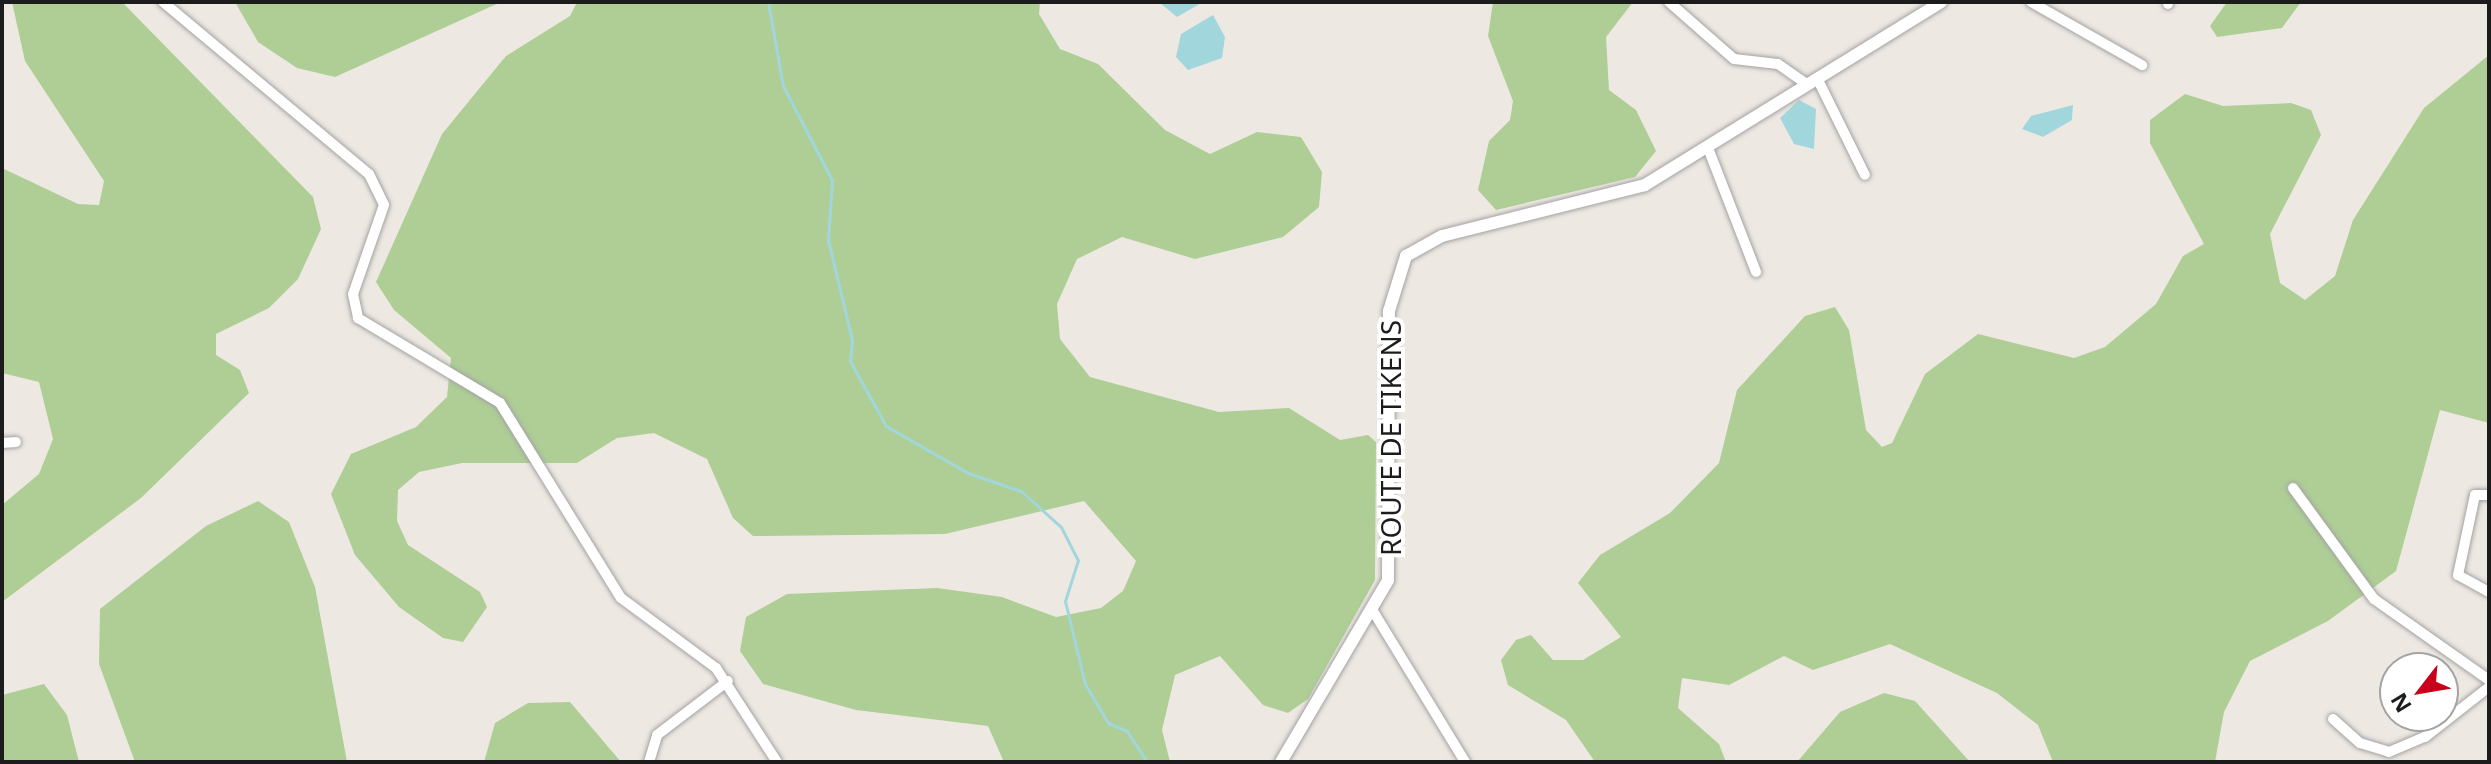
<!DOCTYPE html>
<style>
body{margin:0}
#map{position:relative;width:2491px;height:764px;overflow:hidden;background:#eee8e2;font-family:"Noto Sans",sans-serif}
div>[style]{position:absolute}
.forest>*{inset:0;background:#aece96}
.water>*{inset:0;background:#a1d7dc}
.stream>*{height:3px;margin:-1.5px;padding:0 1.5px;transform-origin:1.5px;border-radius:1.5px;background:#a1d7dc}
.roads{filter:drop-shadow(0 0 2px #a3a3a3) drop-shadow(0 0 2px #a3a3a3)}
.minor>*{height:10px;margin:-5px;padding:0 5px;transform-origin:5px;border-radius:5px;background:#fff}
.tertiary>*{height:12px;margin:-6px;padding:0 6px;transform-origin:6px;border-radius:6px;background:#fff}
span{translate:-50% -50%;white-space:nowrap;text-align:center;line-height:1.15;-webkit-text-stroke:8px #fff;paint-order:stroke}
.street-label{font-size:28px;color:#1c1c1c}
.frame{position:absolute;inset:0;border:4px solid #1c1c1c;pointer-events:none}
.north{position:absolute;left:2379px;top:652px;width:80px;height:80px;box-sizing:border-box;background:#fff;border:2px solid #a4a4a4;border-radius:50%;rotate:239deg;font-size:22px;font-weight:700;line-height:32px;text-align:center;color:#1c1c1c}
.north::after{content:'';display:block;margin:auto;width:28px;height:36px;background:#c9001c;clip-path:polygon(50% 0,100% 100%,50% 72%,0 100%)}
</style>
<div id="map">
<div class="forest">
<div style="clip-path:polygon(12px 2px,122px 2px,313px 197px,321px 229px,298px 279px,269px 308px,216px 334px,216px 355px,240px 370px,249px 393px,141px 498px,2px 602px,2px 505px,39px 474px,53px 439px,39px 382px,2px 373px,2px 168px,78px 204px,99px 205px,104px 181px,25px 61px)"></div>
<div style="clip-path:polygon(235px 2px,501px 2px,335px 77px,297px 68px,258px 42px)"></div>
<div style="clip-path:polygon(577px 2px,1040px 2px,1039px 14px,1060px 49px,1098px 64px,1165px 130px,1210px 154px,1257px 132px,1301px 137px,1322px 172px,1319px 207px,1283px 237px,1195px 259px,1122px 237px,1077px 259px,1057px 304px,1060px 339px,1090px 377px,1219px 412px,1289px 408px,1340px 440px,1368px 435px,1376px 442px,1375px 580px,1308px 699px,1288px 713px,1263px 705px,1220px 656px,1175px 675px,1162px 730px,1170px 762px,1004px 762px,988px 726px,856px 710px,763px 684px,740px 651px,746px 617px,787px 594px,937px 588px,1002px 597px,1056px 617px,1101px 608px,1123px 591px,1136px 561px,1084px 501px,945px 534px,753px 536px,733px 518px,707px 459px,654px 433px,617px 438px,577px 463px,462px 463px,419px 472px,398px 490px,397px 521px,408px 545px,480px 592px,487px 607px,463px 642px,443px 638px,399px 607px,355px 555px,331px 494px,351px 454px,416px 427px,447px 397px,451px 358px,394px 310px,376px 282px,442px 134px,506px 56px,570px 16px)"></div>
<div style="clip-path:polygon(1493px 2px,1633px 2px,1606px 37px,1609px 90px,1636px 110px,1656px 151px,1635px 177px,1496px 210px,1478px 190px,1489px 141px,1510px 120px,1513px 101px,1488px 36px)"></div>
<div style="clip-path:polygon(2227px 2px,2301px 2px,2282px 28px,2217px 37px,2210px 26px)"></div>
<div style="clip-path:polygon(2489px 55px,2489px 423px,2440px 410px,2396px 571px,2328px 621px,2250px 661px,2224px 712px,2215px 762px,2053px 762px,2038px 725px,1997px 693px,1890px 644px,1813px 670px,1784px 656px,1729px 685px,1682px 678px,1678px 708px,1719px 744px,1726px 762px,1595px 762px,1566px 720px,1508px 685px,1501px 660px,1516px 640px,1531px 635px,1553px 660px,1583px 660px,1621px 637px,1578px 583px,1600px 555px,1670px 513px,1719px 463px,1737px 390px,1805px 316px,1835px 307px,1849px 330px,1866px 430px,1882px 447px,1892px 443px,1925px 374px,1978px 334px,2074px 358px,2105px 347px,2156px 304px,2183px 256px,2204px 244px,2150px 143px,2150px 120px,2185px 94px,2223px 106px,2291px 103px,2311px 110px,2321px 135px,2270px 234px,2280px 283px,2305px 300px,2335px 276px,2353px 220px,2424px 108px)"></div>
<div style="clip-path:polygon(258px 501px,289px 522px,315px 587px,347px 762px,135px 762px,99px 664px,100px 609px,206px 526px)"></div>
<div style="clip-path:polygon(44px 684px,67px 715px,79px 762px,2px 762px,2px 695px)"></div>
<div style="clip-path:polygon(1884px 693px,1915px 701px,1970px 762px,1797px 762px,1840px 712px)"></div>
<div style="clip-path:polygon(570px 702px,621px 762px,484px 762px,495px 723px,528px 703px)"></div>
</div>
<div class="water">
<div style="clip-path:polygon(1203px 2px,1177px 17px,1160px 3px,1160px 2px)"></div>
<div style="clip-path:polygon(1213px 15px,1225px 37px,1222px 58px,1188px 70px,1176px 57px,1181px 34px)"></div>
<div style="clip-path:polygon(1799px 100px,1816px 109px,1814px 149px,1794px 144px,1780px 118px)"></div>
<div style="clip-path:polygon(2073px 105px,2072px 120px,2043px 137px,2022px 129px,2031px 116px)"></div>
</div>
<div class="stream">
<div style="left:768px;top:2px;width:85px;rotate:79.9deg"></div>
<div style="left:783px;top:86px;width:106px;rotate:62.5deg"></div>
<div style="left:832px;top:180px;width:60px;rotate:93.8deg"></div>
<div style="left:828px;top:240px;width:103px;rotate:76.5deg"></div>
<div style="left:852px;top:340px;width:21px;rotate:95deg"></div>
<div style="left:850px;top:361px;width:74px;rotate:61deg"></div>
<div style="left:886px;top:426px;width:95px;rotate:29.8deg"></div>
<div style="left:968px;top:473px;width:56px;rotate:18.8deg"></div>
<div style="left:1021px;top:491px;width:54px;rotate:42deg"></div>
<div style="left:1061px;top:527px;width:37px;rotate:63deg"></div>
<div style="left:1078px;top:560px;width:43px;rotate:107.6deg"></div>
<div style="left:1065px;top:601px;width:85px;rotate:76.5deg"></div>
<div style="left:1085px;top:684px;width:45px;rotate:59.5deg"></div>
<div style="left:1108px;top:723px;width:21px;rotate:23deg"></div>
<div style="left:1127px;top:731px;width:37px;rotate:57deg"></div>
</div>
<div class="roads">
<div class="minor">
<div style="left:163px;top:2px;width:268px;rotate:39.9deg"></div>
<div style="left:369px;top:174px;width:34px;rotate:64deg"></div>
<div style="left:384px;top:205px;width:94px;rotate:109.2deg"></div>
<div style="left:353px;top:294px;width:25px;rotate:78deg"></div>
<div style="left:358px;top:318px;width:165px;rotate:30.9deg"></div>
<div style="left:500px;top:403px;width:229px;rotate:58.2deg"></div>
<div style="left:621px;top:598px;width:118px;rotate:36.4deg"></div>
<div style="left:716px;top:668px;width:112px;rotate:57deg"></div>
<div style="left:1669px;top:2px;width:86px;rotate:41.2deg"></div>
<div style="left:1734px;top:59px;width:44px;rotate:6.5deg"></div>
<div style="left:1778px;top:64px;width:35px;rotate:35deg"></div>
<div style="left:2031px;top:2px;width:128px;rotate:29.6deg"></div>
<div style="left:2168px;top:2px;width:2px;rotate:90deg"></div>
<div style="left:1817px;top:78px;width:108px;rotate:63.7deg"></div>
<div style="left:1708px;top:148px;width:133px;rotate:68.8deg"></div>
<div style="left:2px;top:443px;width:14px;rotate:-4deg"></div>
<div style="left:2293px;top:488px;width:137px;rotate:53.9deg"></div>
<div style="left:2374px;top:599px;width:141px;rotate:35.2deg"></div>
<div style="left:2489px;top:495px;width:14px;rotate:180deg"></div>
<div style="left:2475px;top:495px;width:82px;rotate:102deg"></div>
<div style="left:2458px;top:575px;width:35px;rotate:29deg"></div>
<div style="left:1373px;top:611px;width:177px;rotate:58.6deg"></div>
<div style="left:2333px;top:719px;width:36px;rotate:42deg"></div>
<div style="left:2360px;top:743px;width:30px;rotate:17deg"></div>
<div style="left:2389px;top:752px;width:39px;rotate:-23deg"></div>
<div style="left:2425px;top:737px;width:81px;rotate:-38deg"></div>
<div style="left:649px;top:762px;width:28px;rotate:-73deg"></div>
<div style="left:657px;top:735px;width:89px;rotate:-37.3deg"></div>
</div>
<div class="tertiary">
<div style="left:1281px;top:762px;width:211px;rotate:-59.5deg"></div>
<div style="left:1388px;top:580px;width:269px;rotate:-89.8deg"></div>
<div style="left:1389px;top:311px;width:58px;rotate:-72.8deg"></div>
<div style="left:1406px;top:256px;width:41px;rotate:-29.1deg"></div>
<div style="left:1442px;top:236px;width:209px;rotate:-14.1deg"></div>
<div style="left:1645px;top:185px;width:348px;rotate:-31.7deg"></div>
</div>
</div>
<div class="street-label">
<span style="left:1390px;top:438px;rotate:-90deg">ROUTE DE TIKENS</span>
</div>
<div class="frame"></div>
<div class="north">N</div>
</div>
